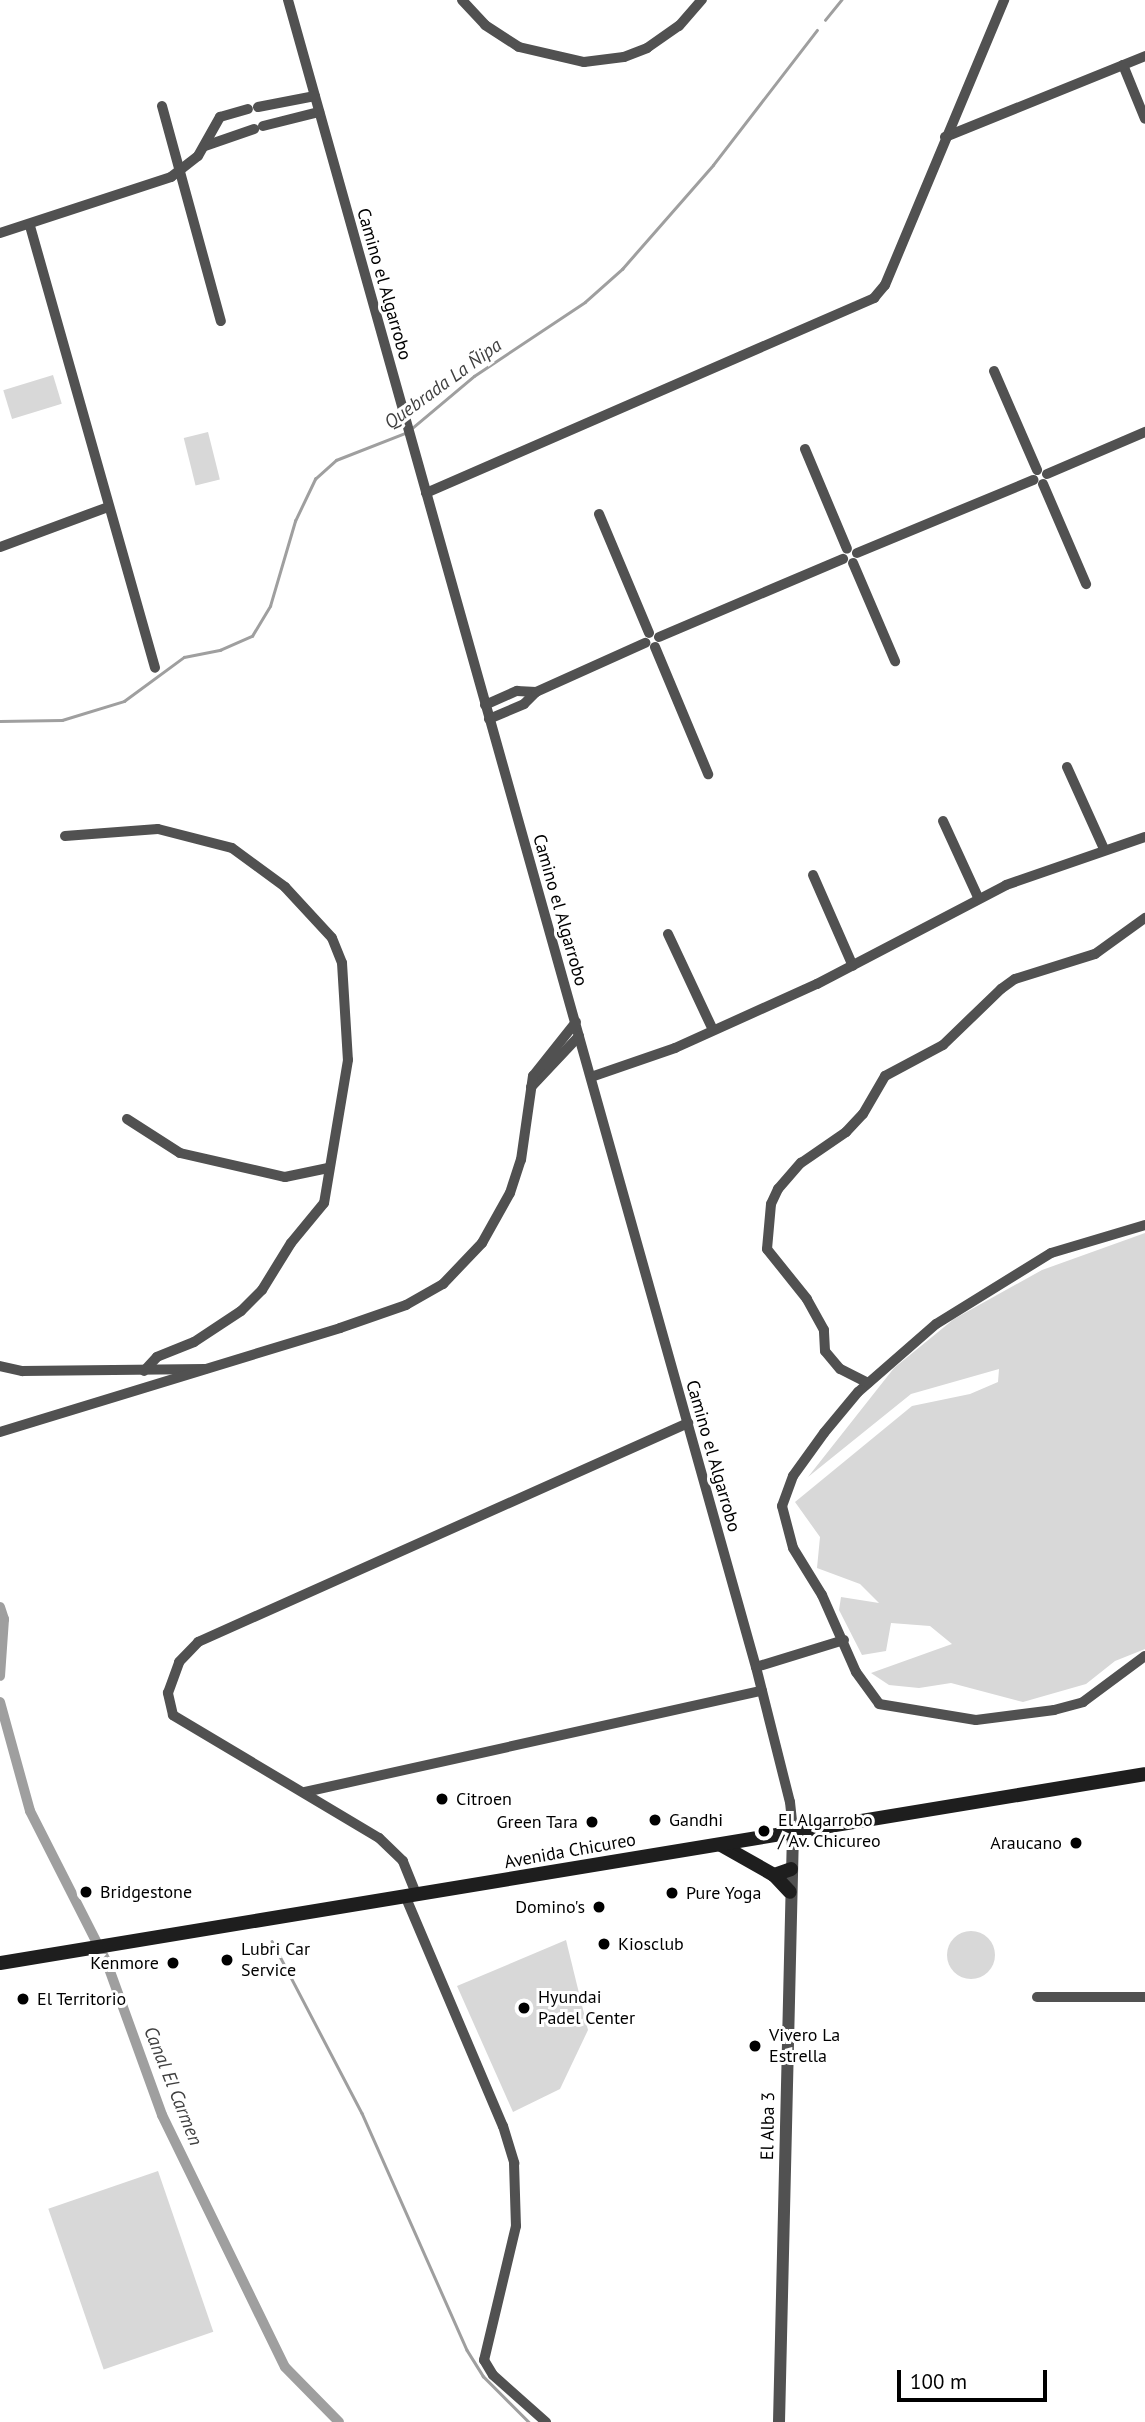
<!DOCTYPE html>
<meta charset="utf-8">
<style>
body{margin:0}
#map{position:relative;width:1145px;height:2422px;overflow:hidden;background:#fff;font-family:"PT Sans",sans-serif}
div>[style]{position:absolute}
.green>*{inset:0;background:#d8d8d8;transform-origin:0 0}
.round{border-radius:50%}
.stream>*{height:2.5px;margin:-1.25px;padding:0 1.25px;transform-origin:1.25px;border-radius:1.25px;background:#9f9f9f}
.canal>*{height:10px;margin:-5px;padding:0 5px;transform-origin:5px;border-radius:5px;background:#9f9f9f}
.minor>*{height:10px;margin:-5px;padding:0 5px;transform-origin:5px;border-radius:5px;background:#515151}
.tertiary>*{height:12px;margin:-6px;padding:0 6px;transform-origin:6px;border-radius:6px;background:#515151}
.secondary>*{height:14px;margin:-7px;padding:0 7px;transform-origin:7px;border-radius:7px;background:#1e1e1e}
.dots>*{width:19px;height:19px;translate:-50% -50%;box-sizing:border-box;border:4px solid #fff;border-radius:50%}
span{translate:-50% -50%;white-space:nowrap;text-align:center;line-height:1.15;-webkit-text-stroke:6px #fff;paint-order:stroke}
.street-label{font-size:18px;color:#000}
.poi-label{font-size:18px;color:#000}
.left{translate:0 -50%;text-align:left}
.right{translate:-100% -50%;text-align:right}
.water-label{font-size:19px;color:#404040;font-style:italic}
.scale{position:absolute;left:897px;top:2370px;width:150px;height:32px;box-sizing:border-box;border:4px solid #000;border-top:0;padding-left:9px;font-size:21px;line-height:24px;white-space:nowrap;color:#000;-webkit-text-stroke:5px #fff;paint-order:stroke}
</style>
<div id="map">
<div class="green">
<div style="left:53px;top:375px;width:30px;height:52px;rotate:73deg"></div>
<div style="left:208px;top:432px;width:49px;height:25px;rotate:76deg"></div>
<div style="clip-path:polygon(1145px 1233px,1145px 1649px,1115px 1661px,1086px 1684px,1023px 1702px,951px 1683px,919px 1688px,889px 1685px,871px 1673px,952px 1644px,930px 1626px,891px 1623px,886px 1651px,862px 1655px,839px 1610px,841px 1597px,879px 1603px,860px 1584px,817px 1568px,820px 1537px,795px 1502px,912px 1406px,970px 1394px,998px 1382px,999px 1369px,911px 1394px,808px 1477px,894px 1368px,954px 1319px,1042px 1270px)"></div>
<div class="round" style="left:947px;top:1931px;width:48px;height:48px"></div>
<div style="clip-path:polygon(566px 1940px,588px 2030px,560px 2089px,513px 2112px,457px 1986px)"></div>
<div style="left:158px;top:2171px;width:170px;height:116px;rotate:71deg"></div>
</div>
<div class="stream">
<div style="left:825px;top:20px;width:26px;rotate:-51deg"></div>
<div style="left:411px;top:429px;width:82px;rotate:-40.1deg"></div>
<div style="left:474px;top:376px;width:133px;rotate:-33.7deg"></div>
<div style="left:585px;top:302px;width:50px;rotate:-41.7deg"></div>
<div style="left:622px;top:269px;width:138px;rotate:-48.8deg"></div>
<div style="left:713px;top:165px;width:170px;rotate:-52.4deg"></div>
<div style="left:0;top:721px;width:62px;rotate:-0.9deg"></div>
<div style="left:62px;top:720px;width:65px;rotate:-17deg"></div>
<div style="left:124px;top:701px;width:74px;rotate:-36.3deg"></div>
<div style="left:184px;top:657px;width:37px;rotate:-11deg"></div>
<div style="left:220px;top:650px;width:35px;rotate:-24deg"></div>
<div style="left:252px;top:636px;width:35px;rotate:-59deg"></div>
<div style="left:270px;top:606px;width:89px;rotate:-73.6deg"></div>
<div style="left:295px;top:521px;width:47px;rotate:-64.5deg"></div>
<div style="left:315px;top:479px;width:28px;rotate:-42deg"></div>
<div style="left:336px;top:460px;width:74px;rotate:-21.4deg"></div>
<div style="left:272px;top:1941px;width:194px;rotate:62.4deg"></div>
<div style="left:362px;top:2113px;width:259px;rotate:66.1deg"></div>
<div style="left:467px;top:2350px;width:31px;rotate:58deg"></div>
<div style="left:483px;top:2376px;width:65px;rotate:45deg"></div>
</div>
<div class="canal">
<div style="left:0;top:1607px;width:13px;rotate:72deg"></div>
<div style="left:4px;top:1619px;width:57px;rotate:94deg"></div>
<div style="left:0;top:1702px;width:113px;rotate:74.6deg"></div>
<div style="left:30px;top:1811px;width:170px;rotate:63.1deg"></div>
<div style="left:107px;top:1963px;width:162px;rotate:70.1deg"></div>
<div style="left:162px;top:2115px;width:280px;rotate:64deg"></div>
<div style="left:285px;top:2367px;width:77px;rotate:45.5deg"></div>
</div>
<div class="minor">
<div style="left:288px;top:0;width:1731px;rotate:74.32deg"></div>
<div style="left:756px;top:1667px;width:139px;rotate:75.9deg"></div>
<div style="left:790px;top:1802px;width:29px;rotate:84deg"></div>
<div style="left:462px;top:0;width:34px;rotate:47deg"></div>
<div style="left:485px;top:25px;width:40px;rotate:32.9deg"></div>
<div style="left:519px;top:47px;width:67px;rotate:13deg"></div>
<div style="left:584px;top:62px;width:40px;rotate:-7.1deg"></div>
<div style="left:624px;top:57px;width:25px;rotate:-21deg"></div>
<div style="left:647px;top:48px;width:39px;rotate:-35deg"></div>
<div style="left:679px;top:26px;width:35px;rotate:-49deg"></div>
<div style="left:1123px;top:65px;width:58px;rotate:67.8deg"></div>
<div style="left:162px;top:106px;width:223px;rotate:74.7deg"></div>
<div style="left:258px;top:107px;width:58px;rotate:-10.9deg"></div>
<div style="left:263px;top:126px;width:58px;rotate:-14deg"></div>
<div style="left:945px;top:137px;width:216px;rotate:-22deg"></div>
<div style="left:205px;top:146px;width:52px;rotate:-19.1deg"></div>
<div style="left:30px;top:226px;width:459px;rotate:74.2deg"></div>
<div style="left:0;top:233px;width:180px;rotate:-18.1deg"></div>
<div style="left:171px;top:177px;width:34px;rotate:-38deg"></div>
<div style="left:198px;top:156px;width:45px;rotate:-60.6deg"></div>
<div style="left:220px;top:117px;width:29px;rotate:-16deg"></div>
<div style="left:994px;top:371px;width:108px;rotate:66.5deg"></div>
<div style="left:805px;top:449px;width:108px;rotate:67.2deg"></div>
<div style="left:1047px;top:474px;width:107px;rotate:-23.2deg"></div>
<div style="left:1043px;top:484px;width:109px;rotate:66.7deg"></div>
<div style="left:426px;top:493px;width:489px;rotate:-23.5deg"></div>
<div style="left:874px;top:298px;width:17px;rotate:-50deg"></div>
<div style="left:885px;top:285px;width:309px;rotate:-67.3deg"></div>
<div style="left:599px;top:514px;width:129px;rotate:67.2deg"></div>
<div style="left:0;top:547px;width:115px;rotate:-20.3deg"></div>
<div style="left:857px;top:553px;width:191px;rotate:-22.5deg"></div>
<div style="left:853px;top:563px;width:107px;rotate:66.8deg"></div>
<div style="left:659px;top:637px;width:200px;rotate:-23deg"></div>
<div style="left:655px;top:647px;width:138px;rotate:67.3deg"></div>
<div style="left:485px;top:705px;width:35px;rotate:-24deg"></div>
<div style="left:517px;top:691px;width:19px;rotate:3deg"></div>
<div style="left:489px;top:719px;width:38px;rotate:-23deg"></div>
<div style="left:524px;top:704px;width:17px;rotate:-45deg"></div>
<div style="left:536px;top:692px;width:120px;rotate:-24.2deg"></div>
<div style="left:1067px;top:767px;width:90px;rotate:65.7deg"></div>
<div style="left:943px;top:821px;width:84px;rotate:65.3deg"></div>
<div style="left:65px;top:836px;width:93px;rotate:-4.3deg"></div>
<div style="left:158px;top:829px;width:76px;rotate:14.4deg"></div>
<div style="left:232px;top:848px;width:66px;rotate:36.3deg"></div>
<div style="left:285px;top:887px;width:69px;rotate:47.3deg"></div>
<div style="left:332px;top:938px;width:27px;rotate:68deg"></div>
<div style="left:342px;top:963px;width:97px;rotate:86.5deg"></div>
<div style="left:348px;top:1060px;width:145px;rotate:99.5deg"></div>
<div style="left:324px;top:1203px;width:52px;rotate:129.5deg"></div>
<div style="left:291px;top:1243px;width:55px;rotate:121.7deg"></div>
<div style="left:262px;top:1290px;width:30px;rotate:135deg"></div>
<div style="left:241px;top:1311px;width:56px;rotate:146.6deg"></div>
<div style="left:194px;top:1342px;width:40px;rotate:158deg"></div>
<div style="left:157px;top:1357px;width:19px;rotate:133deg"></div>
<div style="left:813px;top:875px;width:99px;rotate:66.3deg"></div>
<div style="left:668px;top:934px;width:106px;rotate:64.9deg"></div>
<div style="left:591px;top:1077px;width:89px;rotate:-19deg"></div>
<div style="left:675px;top:1048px;width:156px;rotate:-24.3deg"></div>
<div style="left:817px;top:984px;width:213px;rotate:-27.6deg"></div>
<div style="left:1006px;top:885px;width:147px;rotate:-19.1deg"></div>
<div style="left:531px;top:1087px;width:70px;rotate:-46.7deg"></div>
<div style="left:127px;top:1119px;width:63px;rotate:32.7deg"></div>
<div style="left:180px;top:1153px;width:108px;rotate:12.9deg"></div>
<div style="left:285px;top:1177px;width:44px;rotate:-11.8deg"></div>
<div style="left:1145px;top:1225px;width:98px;rotate:163.4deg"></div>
<div style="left:1051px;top:1253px;width:135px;rotate:148.3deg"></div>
<div style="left:936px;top:1324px;width:103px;rotate:138.9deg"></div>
<div style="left:858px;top:1392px;width:53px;rotate:129.7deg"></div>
<div style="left:824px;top:1433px;width:53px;rotate:125.8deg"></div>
<div style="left:793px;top:1476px;width:32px;rotate:110deg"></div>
<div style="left:782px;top:1506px;width:43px;rotate:75.3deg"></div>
<div style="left:793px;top:1548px;width:55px;rotate:58.3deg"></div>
<div style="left:822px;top:1595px;width:84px;rotate:66.2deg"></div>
<div style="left:856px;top:1672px;width:39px;rotate:54deg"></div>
<div style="left:879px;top:1704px;width:98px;rotate:9.4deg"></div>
<div style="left:976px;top:1720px;width:79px;rotate:-7.3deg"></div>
<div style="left:1054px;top:1710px;width:30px;rotate:-15deg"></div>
<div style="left:1083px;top:1702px;width:77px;rotate:-36.6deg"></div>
<div style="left:0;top:1366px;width:23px;rotate:13deg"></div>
<div style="left:22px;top:1371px;width:183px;rotate:-0.6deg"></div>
<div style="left:868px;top:1383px;width:31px;rotate:-153deg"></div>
<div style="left:840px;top:1369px;width:23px;rotate:-130deg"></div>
<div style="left:825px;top:1351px;width:21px;rotate:-93deg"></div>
<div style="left:824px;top:1330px;width:35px;rotate:-119deg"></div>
<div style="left:807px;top:1299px;width:64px;rotate:-128.7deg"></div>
<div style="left:767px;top:1249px;width:45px;rotate:-84.9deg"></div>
<div style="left:771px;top:1204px;width:17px;rotate:-65deg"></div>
<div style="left:778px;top:1189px;width:35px;rotate:-49deg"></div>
<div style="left:801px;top:1163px;width:55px;rotate:-34.6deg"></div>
<div style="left:846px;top:1132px;width:25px;rotate:-47deg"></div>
<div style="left:863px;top:1114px;width:44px;rotate:-59.9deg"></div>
<div style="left:885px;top:1076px;width:66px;rotate:-28.1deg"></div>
<div style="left:943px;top:1045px;width:81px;rotate:-44deg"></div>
<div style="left:1001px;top:989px;width:17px;rotate:-36deg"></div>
<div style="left:1015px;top:979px;width:84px;rotate:-17.4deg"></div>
<div style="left:1095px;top:954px;width:62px;rotate:-35.8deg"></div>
<div style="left:0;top:1432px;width:356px;rotate:-17deg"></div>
<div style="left:340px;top:1328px;width:70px;rotate:-19.2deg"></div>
<div style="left:406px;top:1305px;width:43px;rotate:-29.6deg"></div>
<div style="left:443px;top:1284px;width:57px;rotate:-46.4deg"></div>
<div style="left:482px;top:1243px;width:57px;rotate:-60.8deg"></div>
<div style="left:510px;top:1193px;width:35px;rotate:-72deg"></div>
<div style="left:521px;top:1160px;width:85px;rotate:-81.9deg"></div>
<div style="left:533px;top:1076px;width:69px;rotate:-51.5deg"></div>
<div style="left:756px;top:1667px;width:92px;rotate:-17.1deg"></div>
<div style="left:305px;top:1792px;width:468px;rotate:-12.5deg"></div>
<div style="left:417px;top:1896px;width:38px;rotate:-112deg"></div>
<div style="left:403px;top:1861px;width:33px;rotate:-136deg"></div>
<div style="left:379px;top:1838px;width:240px;rotate:-149.2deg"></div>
<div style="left:173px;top:1715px;width:23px;rotate:-103deg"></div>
<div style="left:168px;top:1693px;width:33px;rotate:-70deg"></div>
<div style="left:179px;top:1662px;width:28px;rotate:-46deg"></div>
<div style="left:198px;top:1642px;width:537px;rotate:-24.08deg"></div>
<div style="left:406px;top:1898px;width:248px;rotate:67deg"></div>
<div style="left:503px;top:2126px;width:39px;rotate:73deg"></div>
<div style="left:514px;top:2163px;width:63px;rotate:88.2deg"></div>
<div style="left:516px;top:2226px;width:138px;rotate:103.4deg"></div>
<div style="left:484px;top:2360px;width:17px;rotate:59deg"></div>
<div style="left:493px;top:2375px;width:71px;rotate:41.6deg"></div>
<div style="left:1037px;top:1997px;width:108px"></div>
</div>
<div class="tertiary">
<div style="left:779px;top:2422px;width:591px;rotate:-88.64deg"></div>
</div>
<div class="secondary">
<div style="left:721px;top:1845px;width:61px;rotate:29.5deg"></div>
<div style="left:774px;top:1875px;width:23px;rotate:47deg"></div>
<div style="left:774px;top:1875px;width:18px;rotate:-19deg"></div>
<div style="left:0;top:1963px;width:1160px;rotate:-9.37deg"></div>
</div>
<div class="dots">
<div style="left:442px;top:1799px;background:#000"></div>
<div style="left:655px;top:1820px;background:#000"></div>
<div style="left:592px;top:1822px;background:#000"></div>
<div style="left:764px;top:1831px;background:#000"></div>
<div style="left:1076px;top:1843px;background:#000"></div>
<div style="left:86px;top:1892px;background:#000"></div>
<div style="left:672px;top:1893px;background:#000"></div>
<div style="left:599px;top:1907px;background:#000"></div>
<div style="left:604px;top:1944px;background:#000"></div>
<div style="left:227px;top:1960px;background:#000"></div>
<div style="left:173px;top:1963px;background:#000"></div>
<div style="left:23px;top:1999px;background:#000"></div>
<div style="left:524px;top:2008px;background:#000"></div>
<div style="left:755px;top:2046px;background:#000"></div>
</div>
<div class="street-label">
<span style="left:384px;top:284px;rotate:74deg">Camino el Algarrobo</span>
<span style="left:560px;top:910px;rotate:74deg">Camino el Algarrobo</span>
<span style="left:713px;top:1456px;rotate:74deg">Camino el Algarrobo</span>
<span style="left:570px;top:1851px;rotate:-10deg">Avenida Chicureo</span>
<span style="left:768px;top:2126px;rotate:-89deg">El Alba 3</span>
</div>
<div class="poi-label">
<span class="left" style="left:456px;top:1799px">Citroen</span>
<span class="left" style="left:669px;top:1820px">Gandhi</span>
<span class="left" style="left:778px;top:1831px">El Algarrobo<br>/ Av. Chicureo</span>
<span class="right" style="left:578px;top:1822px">Green Tara</span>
<span class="right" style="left:1062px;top:1843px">Araucano</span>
<span class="left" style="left:100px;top:1892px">Bridgestone</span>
<span class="left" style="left:686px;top:1893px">Pure Yoga</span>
<span class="right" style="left:585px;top:1907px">Domino's</span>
<span class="left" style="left:618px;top:1944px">Kiosclub</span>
<span class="left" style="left:241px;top:1960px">Lubri Car<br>Service</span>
<span class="right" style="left:159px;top:1963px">Kenmore</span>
<span class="left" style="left:538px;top:2008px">Hyundai<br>Padel Center</span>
<span class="left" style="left:37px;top:1999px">El Territorio</span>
<span class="left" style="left:769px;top:2046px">Vivero La<br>Estrella</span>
</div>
<div class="water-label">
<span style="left:443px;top:384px;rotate:-36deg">Quebrada La Ñipa</span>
<span style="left:173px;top:2086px;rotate:68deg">Canal El Carmen</span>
</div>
<div class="scale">100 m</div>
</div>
